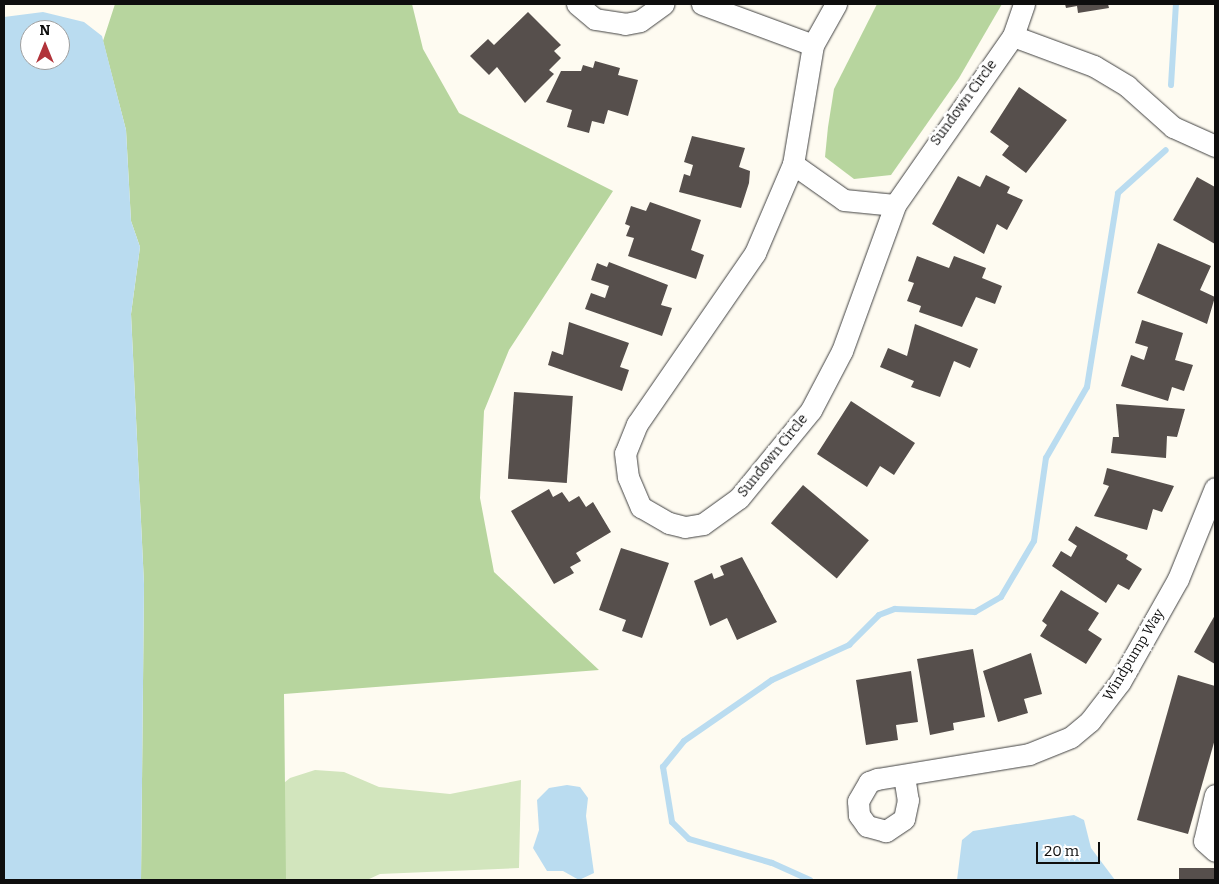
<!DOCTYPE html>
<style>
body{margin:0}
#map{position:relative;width:1219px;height:884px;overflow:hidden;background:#fefbf1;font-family:Bitter,serif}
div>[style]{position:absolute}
.green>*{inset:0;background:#d2e5bd}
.forest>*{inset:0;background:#b7d59e}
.water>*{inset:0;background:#badcf0}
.stream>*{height:6px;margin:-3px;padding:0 3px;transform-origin:3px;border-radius:3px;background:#badcf0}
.building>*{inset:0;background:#564f4c;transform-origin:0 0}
.roads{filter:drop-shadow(0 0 1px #414141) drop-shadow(0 0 1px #414141)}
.minor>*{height:21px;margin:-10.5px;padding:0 10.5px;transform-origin:10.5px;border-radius:10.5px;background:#fff}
span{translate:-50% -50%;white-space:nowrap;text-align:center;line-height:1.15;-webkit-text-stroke:5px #fff;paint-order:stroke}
.street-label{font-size:14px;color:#0e0e0e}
.frame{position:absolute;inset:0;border:5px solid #0e0e0e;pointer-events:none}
.north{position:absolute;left:20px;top:20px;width:50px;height:50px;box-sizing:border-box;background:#fff;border:1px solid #9f9f9f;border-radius:50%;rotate:0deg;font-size:14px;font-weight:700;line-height:20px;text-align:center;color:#0e0e0e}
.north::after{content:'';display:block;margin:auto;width:18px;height:22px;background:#b1333a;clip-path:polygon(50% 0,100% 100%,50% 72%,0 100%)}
.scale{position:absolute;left:1036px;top:842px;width:64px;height:22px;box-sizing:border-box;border:2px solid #0e0e0e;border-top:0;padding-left:6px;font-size:15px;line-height:18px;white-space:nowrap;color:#0e0e0e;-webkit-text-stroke:4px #fff;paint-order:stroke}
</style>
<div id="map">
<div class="green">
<div style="clip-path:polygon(315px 770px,344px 772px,379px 787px,450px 794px,521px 780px,519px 868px,380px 874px,367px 880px,275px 880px,279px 787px,290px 778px)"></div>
</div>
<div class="forest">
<div style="clip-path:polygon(115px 4px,412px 4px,423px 49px,459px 113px,613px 191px,509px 350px,484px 411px,480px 498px,494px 572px,599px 670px,284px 694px,286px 880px,141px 880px,144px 584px,131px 314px,140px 247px,131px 221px,126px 130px,103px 41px)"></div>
<div style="clip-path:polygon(877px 4px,1002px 4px,959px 78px,891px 175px,854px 179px,825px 157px,828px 127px,834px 89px)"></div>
</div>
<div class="water">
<div style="clip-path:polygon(evenodd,43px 12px,84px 22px,102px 36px,126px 130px,131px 221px,140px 247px,131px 314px,144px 584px,141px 880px,4px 880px,4px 17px,43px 12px,30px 30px,60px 30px,60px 60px,30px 60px,30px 30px)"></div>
<div style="clip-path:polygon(567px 785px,580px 787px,588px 798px,586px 816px,594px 873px,579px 880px,563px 871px,547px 871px,533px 848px,539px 830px,537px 800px,549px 788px)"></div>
<div style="clip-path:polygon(1074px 815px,1084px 820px,1091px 848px,1115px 880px,957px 880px,962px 840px,973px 831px)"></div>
</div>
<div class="stream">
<div style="left:1171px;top:85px;width:81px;rotate:-86.5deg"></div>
<div style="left:810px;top:880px;width:42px;rotate:-155.9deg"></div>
<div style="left:772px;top:863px;width:86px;rotate:-163.9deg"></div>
<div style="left:689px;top:839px;width:24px;rotate:-135deg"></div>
<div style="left:672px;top:822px;width:56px;rotate:-99.3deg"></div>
<div style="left:663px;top:767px;width:33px;rotate:-51deg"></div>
<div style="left:684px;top:741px;width:107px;rotate:-34.7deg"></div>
<div style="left:772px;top:680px;width:85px;rotate:-24.4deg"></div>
<div style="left:849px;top:645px;width:42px;rotate:-45deg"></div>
<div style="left:879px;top:615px;width:17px;rotate:-21deg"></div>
<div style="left:895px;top:609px;width:80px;rotate:2.1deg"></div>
<div style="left:975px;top:612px;width:30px;rotate:-30deg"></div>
<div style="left:1001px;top:597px;width:65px;rotate:-59.5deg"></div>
<div style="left:1034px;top:541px;width:84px;rotate:-81.8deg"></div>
<div style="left:1046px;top:458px;width:82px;rotate:-60deg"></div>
<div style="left:1087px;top:387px;width:196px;rotate:-80.9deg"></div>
<div style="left:1118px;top:193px;width:64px;rotate:-41.9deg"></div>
</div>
<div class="building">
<div style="clip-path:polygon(1065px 4px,1108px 4px,1109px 8px,1078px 13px,1077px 6px,1066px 8px)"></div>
<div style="clip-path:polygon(528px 12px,561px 45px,554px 51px,561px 58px,549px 70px,554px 74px,525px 103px,497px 67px,489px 75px,470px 56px,488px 39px,494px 45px)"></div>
<div style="clip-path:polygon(595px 61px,620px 68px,618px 75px,638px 80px,628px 116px,608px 110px,604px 124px,592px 121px,589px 133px,567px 127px,572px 110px,546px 102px,561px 71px,581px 71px,583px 65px,593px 68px)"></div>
<div style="clip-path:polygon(1019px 87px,1067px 120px,1026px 173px,1002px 155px,1009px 146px,990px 132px)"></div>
<div style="clip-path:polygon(692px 136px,745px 148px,739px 167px,750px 171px,749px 183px,741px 208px,679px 192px,684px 174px,690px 176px,693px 165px,684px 162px)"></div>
<div style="clip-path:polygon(986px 175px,1010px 187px,1007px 193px,1023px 200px,1007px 230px,997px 224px,984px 254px,932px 224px,958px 176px,980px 187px)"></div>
<div style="clip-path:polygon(1197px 177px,1215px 187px,1215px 244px,1173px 220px)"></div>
<div style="clip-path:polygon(650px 202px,701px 220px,691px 250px,704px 255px,696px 279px,628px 256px,634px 238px,626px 236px,630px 226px,625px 224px,631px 206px,646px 211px)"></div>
<div style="clip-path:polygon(1158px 243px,1211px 266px,1200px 290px,1215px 297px,1207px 324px,1137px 293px)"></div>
<div style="clip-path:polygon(917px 256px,949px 268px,954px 256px,986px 268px,982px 278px,1002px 286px,995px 304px,976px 297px,962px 327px,919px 312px,921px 306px,907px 301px,914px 283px,908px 281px)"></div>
<div style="clip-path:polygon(609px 262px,668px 285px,661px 305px,672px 308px,662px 336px,585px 309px,591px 293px,605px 298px,609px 286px,591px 280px,597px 263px,607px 267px)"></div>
<div style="clip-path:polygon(1142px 320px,1183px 333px,1175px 360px,1193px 365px,1184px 391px,1172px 387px,1168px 401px,1121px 386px,1131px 355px,1144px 360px,1148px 347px,1135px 343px)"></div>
<div style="clip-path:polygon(569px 322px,629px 343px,620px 367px,629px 370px,622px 391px,548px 365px,552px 351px,563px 355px)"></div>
<div style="clip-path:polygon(915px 324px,978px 349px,970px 368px,954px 361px,940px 397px,911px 387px,914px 381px,880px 367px,888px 348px,907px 356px)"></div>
<div style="left:514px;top:392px;width:59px;height:87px;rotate:4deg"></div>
<div style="clip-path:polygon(851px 401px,915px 443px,894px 475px,880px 466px,867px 487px,817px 454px)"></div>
<div style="clip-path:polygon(1116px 404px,1185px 409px,1177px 437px,1167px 436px,1166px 458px,1111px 453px,1113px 437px,1119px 437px)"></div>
<div style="clip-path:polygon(1107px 468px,1174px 486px,1162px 512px,1153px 509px,1147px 530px,1094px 516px,1109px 486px,1103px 484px)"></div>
<div style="left:803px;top:485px;width:86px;height:50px;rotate:40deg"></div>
<div style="clip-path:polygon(549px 489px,553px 497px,562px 492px,569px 502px,579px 496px,586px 507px,593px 502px,611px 532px,576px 553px,581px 561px,570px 567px,574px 573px,554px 584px,511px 511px)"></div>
<div style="clip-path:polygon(1076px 526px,1128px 555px,1126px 559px,1142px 569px,1129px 590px,1118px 584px,1106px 603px,1052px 566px,1061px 551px,1071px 557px,1077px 546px,1068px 540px)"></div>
<div style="clip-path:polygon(621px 548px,669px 563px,642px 638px,622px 631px,626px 620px,599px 610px)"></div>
<div style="clip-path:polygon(742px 557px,777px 622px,737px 640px,727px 618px,710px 626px,694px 581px,712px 573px,714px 579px,724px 575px,720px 566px)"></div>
<div style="clip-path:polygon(1061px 590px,1099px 613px,1088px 630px,1102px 639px,1086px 664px,1040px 636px,1047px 625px,1042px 621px)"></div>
<div style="clip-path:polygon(1215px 615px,1215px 664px,1194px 652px)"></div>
<div style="clip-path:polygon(973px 649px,985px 717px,953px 723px,954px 730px,930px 735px,917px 659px)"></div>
<div style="clip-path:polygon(1031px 653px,1042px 694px,1024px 699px,1028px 713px,998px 722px,983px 671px)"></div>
<div style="clip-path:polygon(911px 671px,918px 722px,896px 725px,898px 740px,866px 745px,856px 680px)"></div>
<div style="clip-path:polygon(1178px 675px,1215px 686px,1215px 739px,1188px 834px,1137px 820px)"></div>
<div style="left:1179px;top:868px;width:36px;height:12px"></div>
</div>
<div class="roads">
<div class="minor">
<div style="left:577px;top:4px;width:23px;rotate:40deg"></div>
<div style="left:595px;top:19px;width:30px;rotate:9deg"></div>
<div style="left:625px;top:24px;width:15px;rotate:-11deg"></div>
<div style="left:640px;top:21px;width:29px;rotate:-36deg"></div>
<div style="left:702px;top:4px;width:118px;rotate:20.3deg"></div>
<div style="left:836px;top:4px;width:47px;rotate:119.3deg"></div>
<div style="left:813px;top:45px;width:121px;rotate:99.5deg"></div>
<div style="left:793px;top:164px;width:97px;rotate:113.1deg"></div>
<div style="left:755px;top:253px;width:208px;rotate:124.6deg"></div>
<div style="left:637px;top:424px;width:31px;rotate:112deg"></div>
<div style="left:625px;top:453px;width:24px;rotate:83deg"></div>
<div style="left:628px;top:477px;width:33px;rotate:67deg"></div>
<div style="left:641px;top:507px;width:32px;rotate:30deg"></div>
<div style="left:669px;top:523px;width:16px;rotate:14deg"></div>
<div style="left:685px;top:527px;width:18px;rotate:-9deg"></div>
<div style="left:703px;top:524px;width:44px;rotate:-35.8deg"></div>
<div style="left:739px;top:498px;width:114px;rotate:-50.7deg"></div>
<div style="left:811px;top:410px;width:67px;rotate:-62.3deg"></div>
<div style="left:842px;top:351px;width:155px;rotate:-70deg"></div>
<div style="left:895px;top:205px;width:206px;rotate:-55.1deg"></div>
<div style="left:1013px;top:36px;width:34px;rotate:-71deg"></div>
<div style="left:1013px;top:36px;width:86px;rotate:20.3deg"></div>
<div style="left:1094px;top:66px;width:39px;rotate:31deg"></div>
<div style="left:1127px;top:86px;width:62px;rotate:41.7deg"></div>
<div style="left:1173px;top:127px;width:46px;rotate:24.3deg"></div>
<div style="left:793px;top:164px;width:62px;rotate:35.2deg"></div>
<div style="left:844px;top:200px;width:51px;rotate:5.6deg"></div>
<div style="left:904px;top:776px;width:24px;rotate:81deg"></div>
<div style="left:908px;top:800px;width:19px;rotate:102deg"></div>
<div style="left:904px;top:819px;width:22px;rotate:146deg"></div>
<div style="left:886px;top:831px;width:20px;rotate:-165deg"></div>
<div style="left:867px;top:826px;width:14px;rotate:-126deg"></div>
<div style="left:859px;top:815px;width:14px;rotate:-94deg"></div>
<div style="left:858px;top:801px;width:22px;rotate:-60deg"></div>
<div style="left:869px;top:782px;width:9px;rotate:-21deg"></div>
<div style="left:877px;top:779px;width:154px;rotate:-9.3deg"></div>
<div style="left:1029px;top:754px;width:45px;rotate:-22deg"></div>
<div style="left:1071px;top:737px;width:25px;rotate:-40deg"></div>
<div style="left:1090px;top:721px;width:49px;rotate:-52.4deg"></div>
<div style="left:1120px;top:682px;width:118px;rotate:-60.6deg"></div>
<div style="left:1178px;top:579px;width:98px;rotate:-67.9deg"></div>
<div style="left:1215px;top:795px;width:47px;rotate:103.4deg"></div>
<div style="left:1204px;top:841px;width:15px;rotate:42deg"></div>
</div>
</div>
<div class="street-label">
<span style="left:964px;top:103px;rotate:-54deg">Sundown Circle</span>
<span style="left:773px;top:456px;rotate:-51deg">Sundown Circle</span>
<span style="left:1134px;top:655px;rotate:-59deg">Windpump Way</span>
</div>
<div class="frame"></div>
<div class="north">N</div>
<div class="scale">20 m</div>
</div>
